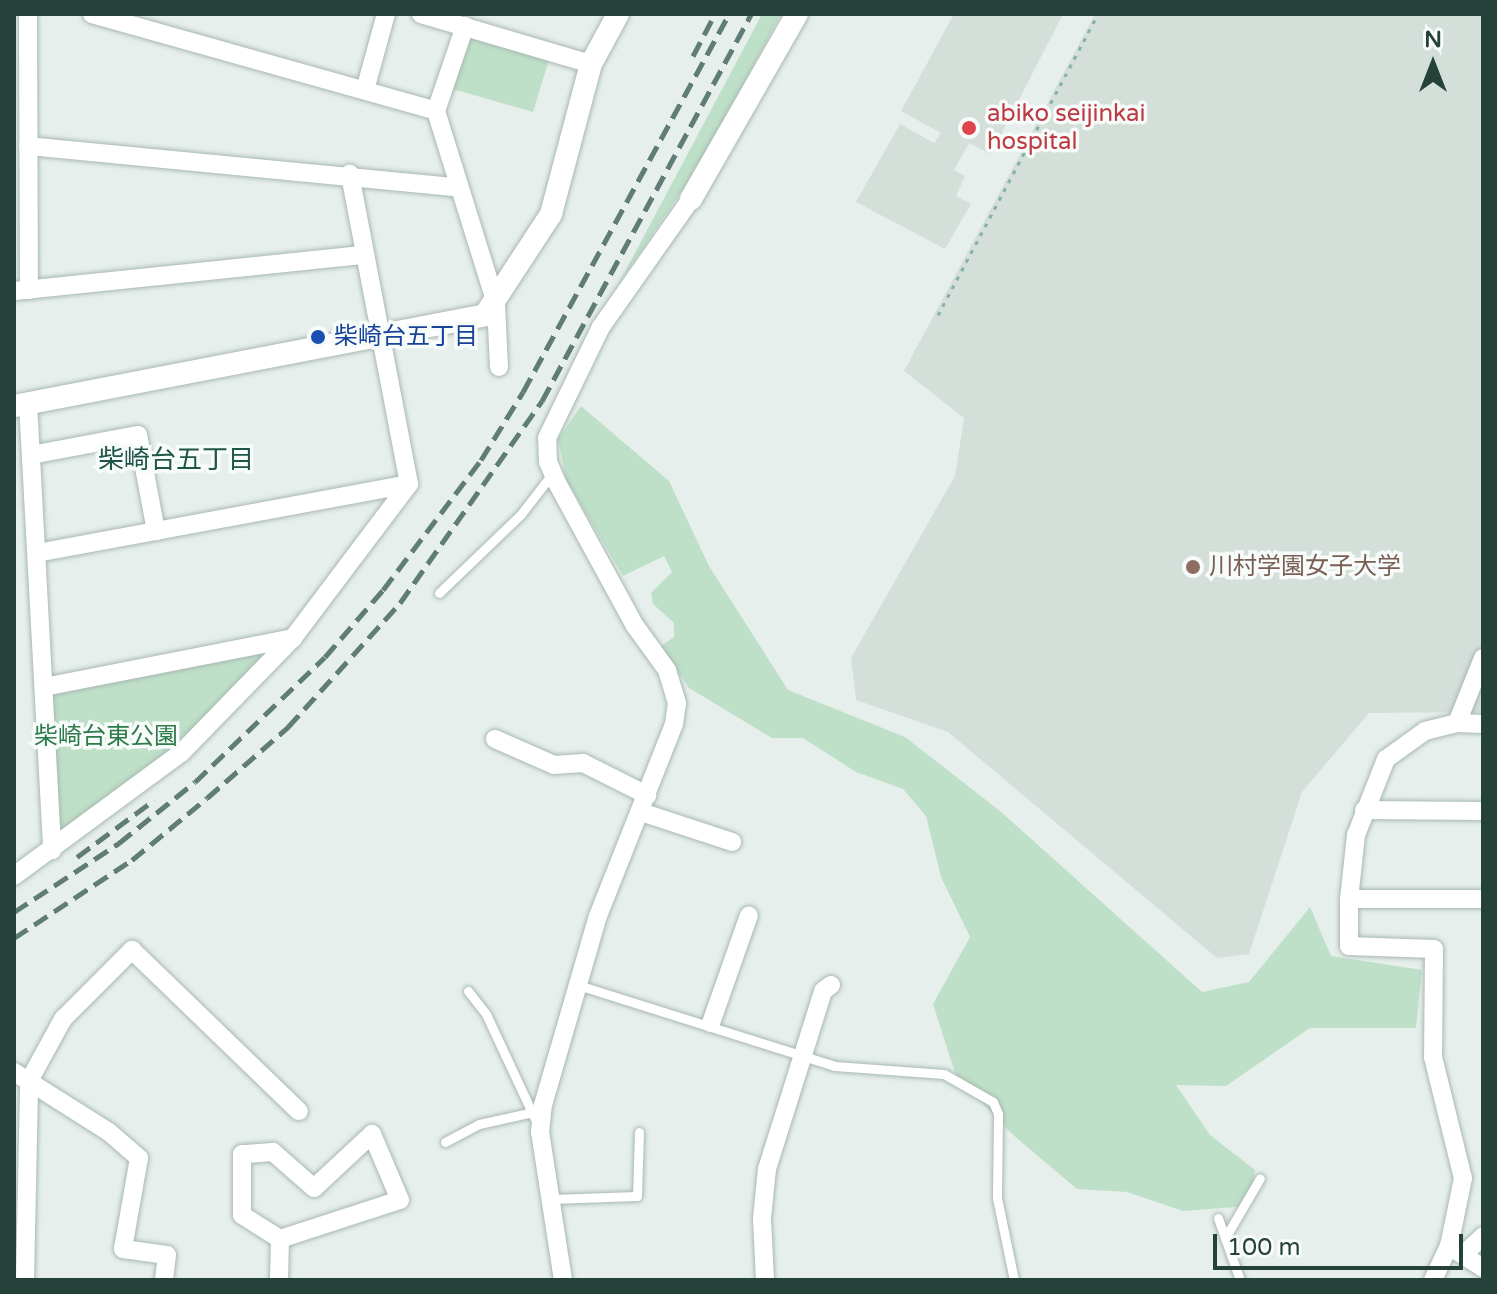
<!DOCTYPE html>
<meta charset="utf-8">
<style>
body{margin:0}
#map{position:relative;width:1497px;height:1294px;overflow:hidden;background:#e6efeb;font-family:"Varela Round","Noto Sans JP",sans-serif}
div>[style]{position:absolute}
.built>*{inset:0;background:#d4dfda}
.green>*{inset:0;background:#bfe0c8}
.path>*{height:3px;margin-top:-1.5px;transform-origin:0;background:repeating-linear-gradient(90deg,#86b3a5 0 4px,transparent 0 10px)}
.roads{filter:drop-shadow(0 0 2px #a8b8b2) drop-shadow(0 0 2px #a8b8b2)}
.service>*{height:9px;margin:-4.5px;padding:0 4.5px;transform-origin:4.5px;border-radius:4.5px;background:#fff}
.minor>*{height:18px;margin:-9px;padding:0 9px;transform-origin:9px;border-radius:9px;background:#fff}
.tertiary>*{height:22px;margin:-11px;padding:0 11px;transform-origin:11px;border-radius:11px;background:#fff}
.rail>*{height:5px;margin-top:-2.5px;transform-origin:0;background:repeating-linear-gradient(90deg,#5f7d75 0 16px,transparent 0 24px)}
.dots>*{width:22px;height:22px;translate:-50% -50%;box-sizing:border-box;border:4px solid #f7fbf9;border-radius:50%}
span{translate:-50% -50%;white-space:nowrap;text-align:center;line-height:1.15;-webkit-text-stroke:7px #f7fbf9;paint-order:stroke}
.health-label{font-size:24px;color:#be3a42}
.left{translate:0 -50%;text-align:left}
.transit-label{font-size:24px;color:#164399}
.education-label{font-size:24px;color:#785e54}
.park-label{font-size:24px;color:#2d7a4b}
.neighbourhood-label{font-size:26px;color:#1f5548}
.frame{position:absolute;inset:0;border:16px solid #24423a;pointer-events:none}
.north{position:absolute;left:1393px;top:24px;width:80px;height:80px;-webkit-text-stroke:6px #f7fbf9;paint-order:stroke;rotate:0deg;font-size:22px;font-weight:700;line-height:32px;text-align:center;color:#24423a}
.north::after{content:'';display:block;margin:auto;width:28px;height:36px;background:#24423a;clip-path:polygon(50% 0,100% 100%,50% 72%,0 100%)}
.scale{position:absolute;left:1213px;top:1234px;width:250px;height:36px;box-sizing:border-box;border:4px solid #24423a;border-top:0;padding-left:10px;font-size:24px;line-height:28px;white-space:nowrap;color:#24423a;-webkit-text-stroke:6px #f7fbf9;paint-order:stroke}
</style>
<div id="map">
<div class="built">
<div style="clip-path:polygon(954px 14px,1063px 14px,991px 154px,969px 143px,954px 170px,965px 176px,956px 196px,971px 204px,945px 249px,856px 202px,900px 124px,934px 143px,941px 133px,901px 111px)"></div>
<div style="clip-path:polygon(1095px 14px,1483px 14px,1483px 712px,1369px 713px,1302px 792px,1249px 954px,1217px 958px,948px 732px,856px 700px,851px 658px,955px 476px,964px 418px,904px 371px)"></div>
</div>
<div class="green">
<div style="clip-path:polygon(762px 14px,781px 14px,705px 157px,619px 283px)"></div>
<div style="clip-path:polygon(473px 38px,549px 60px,533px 112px,453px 89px,467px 42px)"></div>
<div style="clip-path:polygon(581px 406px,669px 481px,709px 566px,788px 690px,905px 737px,1000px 811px,1202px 992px,1249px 982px,1310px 907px,1331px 956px,1422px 970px,1416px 1028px,1310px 1028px,1226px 1086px,1176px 1085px,1210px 1135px,1255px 1170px,1248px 1206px,1183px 1211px,1127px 1192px,1077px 1189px,1012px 1134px,956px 1076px,933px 1004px,970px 937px,941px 877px,926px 816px,903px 789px,856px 772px,803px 738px,772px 738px,689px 688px,661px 646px,674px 637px,674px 623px,653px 604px,651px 593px,672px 572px,664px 556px,623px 576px,566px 479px,558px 439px)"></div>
<div style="clip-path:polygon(256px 651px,263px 657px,195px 728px,145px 774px,58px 838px,50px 693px)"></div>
</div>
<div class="path">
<div style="left:938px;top:315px;width:341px;rotate:-62deg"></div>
</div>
<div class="roads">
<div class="service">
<div style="left:439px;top:593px;width:114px;rotate:-43.9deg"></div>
<div style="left:521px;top:514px;width:51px;rotate:-52.2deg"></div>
<div style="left:578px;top:985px;width:269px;rotate:17.5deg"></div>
<div style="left:835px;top:1066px;width:109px;rotate:4.2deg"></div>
<div style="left:944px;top:1074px;width:56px;rotate:29.7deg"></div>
<div style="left:993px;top:1102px;width:13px;rotate:67deg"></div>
<div style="left:998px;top:1114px;width:84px;rotate:90.7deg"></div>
<div style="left:997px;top:1198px;width:84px;rotate:78.3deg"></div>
<div style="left:468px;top:991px;width:29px;rotate:52deg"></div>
<div style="left:486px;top:1014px;width:118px;rotate:65deg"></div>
<div style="left:445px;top:1142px;width:38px;rotate:-28deg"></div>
<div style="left:479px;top:1124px;width:55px;rotate:-12.5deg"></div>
<div style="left:551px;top:1199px;width:86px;rotate:-2deg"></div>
<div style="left:637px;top:1196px;width:64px;rotate:-88.2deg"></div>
<div style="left:1218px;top:1218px;width:66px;rotate:70.5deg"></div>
<div style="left:1225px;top:1238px;width:69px;rotate:-59.7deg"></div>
</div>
<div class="minor">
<div style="left:28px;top:14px;width:276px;rotate:89.8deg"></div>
<div style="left:92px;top:14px;width:357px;rotate:15.7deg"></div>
<div style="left:436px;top:111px;width:202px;rotate:72.7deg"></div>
<div style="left:496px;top:304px;width:63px;rotate:87.3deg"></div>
<div style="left:421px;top:14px;width:177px;rotate:16.4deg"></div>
<div style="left:365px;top:90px;width:79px;rotate:-74.6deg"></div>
<div style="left:436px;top:111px;width:90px;rotate:-71.2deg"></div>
<div style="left:28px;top:146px;width:431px;rotate:5.5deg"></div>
<div style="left:14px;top:291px;width:353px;rotate:-5.9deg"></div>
<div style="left:28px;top:403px;width:448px;rotate:86.9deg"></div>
<div style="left:31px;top:455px;width:109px;rotate:-10.6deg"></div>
<div style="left:138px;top:435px;width:98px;rotate:79.4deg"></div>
<div style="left:37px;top:553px;width:378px;rotate:-10.5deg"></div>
<div style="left:44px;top:687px;width:254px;rotate:-11.1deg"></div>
<div style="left:1457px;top:723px;width:70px;rotate:-68.2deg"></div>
<div style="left:1483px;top:724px;width:26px;rotate:-178deg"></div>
<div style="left:1457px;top:723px;width:33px;rotate:166deg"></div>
<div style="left:1425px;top:731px;width:48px;rotate:144.3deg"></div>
<div style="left:1386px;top:759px;width:82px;rotate:111.5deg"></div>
<div style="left:1356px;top:835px;width:64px;rotate:96.2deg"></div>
<div style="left:1349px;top:899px;width:47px;rotate:90deg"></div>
<div style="left:1349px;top:946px;width:85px;rotate:2deg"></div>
<div style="left:1434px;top:949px;width:108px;rotate:90.5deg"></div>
<div style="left:1433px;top:1057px;width:125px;rotate:76.1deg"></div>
<div style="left:1463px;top:1178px;width:69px;rotate:101.6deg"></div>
<div style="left:1449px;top:1246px;width:40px;rotate:32.9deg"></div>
<div style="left:495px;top:739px;width:64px;rotate:23.8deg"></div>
<div style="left:554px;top:765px;width:29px;rotate:-4deg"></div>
<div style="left:583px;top:763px;width:72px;rotate:26.6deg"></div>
<div style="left:1364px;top:810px;width:119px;rotate:0.5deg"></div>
<div style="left:641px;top:812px;width:96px;rotate:18.2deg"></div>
<div style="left:14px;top:876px;width:207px;rotate:-36.4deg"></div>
<div style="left:181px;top:753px;width:161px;rotate:-45.8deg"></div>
<div style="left:293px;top:638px;width:193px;rotate:-53deg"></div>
<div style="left:409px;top:484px;width:316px;rotate:-100.8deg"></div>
<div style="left:1349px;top:899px;width:134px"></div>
<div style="left:711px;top:1023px;width:114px;rotate:-70.6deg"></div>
<div style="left:14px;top:1072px;width:112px;rotate:32.3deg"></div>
<div style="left:109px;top:1132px;width:40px;rotate:41deg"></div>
<div style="left:139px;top:1158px;width:92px;rotate:100deg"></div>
<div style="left:123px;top:1249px;width:44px;rotate:7.8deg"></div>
<div style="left:167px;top:1255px;width:25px;rotate:97deg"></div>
<div style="left:1464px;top:1254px;width:26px;rotate:-43deg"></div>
<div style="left:25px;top:1280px;width:199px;rotate:-88.8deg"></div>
<div style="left:29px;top:1081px;width:71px;rotate:-61.3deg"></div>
<div style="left:63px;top:1019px;width:98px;rotate:-45deg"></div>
<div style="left:132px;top:950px;width:232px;rotate:44deg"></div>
<div style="left:279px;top:1280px;width:41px;rotate:-88.6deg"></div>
<div style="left:280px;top:1239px;width:126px;rotate:-18deg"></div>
<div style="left:400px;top:1200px;width:72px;rotate:-113deg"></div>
<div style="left:372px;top:1134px;width:79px;rotate:137deg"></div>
<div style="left:314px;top:1188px;width:55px;rotate:-138.7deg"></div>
<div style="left:273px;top:1152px;width:31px;rotate:176deg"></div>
<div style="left:242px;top:1154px;width:61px;rotate:90deg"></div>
<div style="left:242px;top:1215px;width:45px;rotate:32.3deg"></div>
<div style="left:563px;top:1280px;width:150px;rotate:-98.8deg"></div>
<div style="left:540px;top:1132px;width:27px;rotate:-84deg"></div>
<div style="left:543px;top:1105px;width:197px;rotate:-73.8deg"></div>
<div style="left:598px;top:916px;width:206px;rotate:-68.4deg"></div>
<div style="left:674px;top:724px;width:21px;rotate:-82deg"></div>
<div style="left:677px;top:703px;width:34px;rotate:-107deg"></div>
<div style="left:667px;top:670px;width:54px;rotate:-126deg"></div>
<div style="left:635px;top:626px;width:163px;rotate:-118.6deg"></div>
<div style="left:557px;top:483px;width:23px;rotate:-113deg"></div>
<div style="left:548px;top:462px;width:24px;rotate:-92deg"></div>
<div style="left:547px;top:438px;width:123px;rotate:-64.1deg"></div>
<div style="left:601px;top:327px;width:156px;rotate:-54.9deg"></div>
<div style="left:765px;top:1280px;width:62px;rotate:-92.8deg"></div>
<div style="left:762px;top:1218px;width:49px;rotate:-84.2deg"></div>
<div style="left:767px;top:1169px;width:187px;rotate:-72.5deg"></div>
<div style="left:823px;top:991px;width:10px;rotate:-37deg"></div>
<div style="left:1433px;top:1280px;width:38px;rotate:-65deg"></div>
</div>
<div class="tertiary">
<div style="left:691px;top:199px;width:213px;rotate:-60.2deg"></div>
<div style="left:14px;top:406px;width:480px;rotate:-10.9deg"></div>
<div style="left:485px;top:315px;width:121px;rotate:-56.8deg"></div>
<div style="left:551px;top:214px;width:155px;rotate:-75.1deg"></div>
<div style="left:591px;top:64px;width:57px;rotate:-61.6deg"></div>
</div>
</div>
<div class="rail">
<div style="left:693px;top:56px;width:47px;rotate:-62.4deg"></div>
<div style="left:77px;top:857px;width:96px;rotate:-36.5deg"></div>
<div style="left:14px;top:912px;width:126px;rotate:-33.3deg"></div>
<div style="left:119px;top:843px;width:97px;rotate:-38.8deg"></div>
<div style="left:195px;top:782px;width:180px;rotate:-43.9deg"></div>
<div style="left:325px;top:657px;width:89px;rotate:-49.1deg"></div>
<div style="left:383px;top:590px;width:163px;rotate:-53deg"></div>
<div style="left:481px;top:460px;width:80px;rotate:-58.3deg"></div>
<div style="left:523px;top:392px;width:430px;rotate:-61.4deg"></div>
<div style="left:14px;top:938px;width:141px;rotate:-33.5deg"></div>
<div style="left:132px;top:860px;width:97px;rotate:-39.6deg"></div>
<div style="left:207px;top:798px;width:108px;rotate:-41.2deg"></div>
<div style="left:288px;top:727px;width:167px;rotate:-47.9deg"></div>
<div style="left:400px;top:603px;width:247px;rotate:-54.9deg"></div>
<div style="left:542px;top:401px;width:440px;rotate:-61.6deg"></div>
</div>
<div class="dots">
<div style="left:969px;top:128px;background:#e0444e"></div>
<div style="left:318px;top:337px;background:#1a4fb4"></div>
<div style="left:1193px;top:567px;background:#8d6e63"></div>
</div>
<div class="health-label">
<span class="left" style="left:987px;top:128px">abiko seijinkai<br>hospital</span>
</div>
<div class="transit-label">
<span class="left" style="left:334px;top:337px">柴崎台五丁目</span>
</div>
<div class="education-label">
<span class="left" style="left:1209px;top:567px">川村学園女子大学</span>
</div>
<div class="park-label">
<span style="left:106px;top:737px">柴崎台東公園</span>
</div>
<div class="neighbourhood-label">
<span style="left:176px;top:460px">柴崎台五丁目</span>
</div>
<div class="frame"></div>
<div class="north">N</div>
<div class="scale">100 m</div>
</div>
